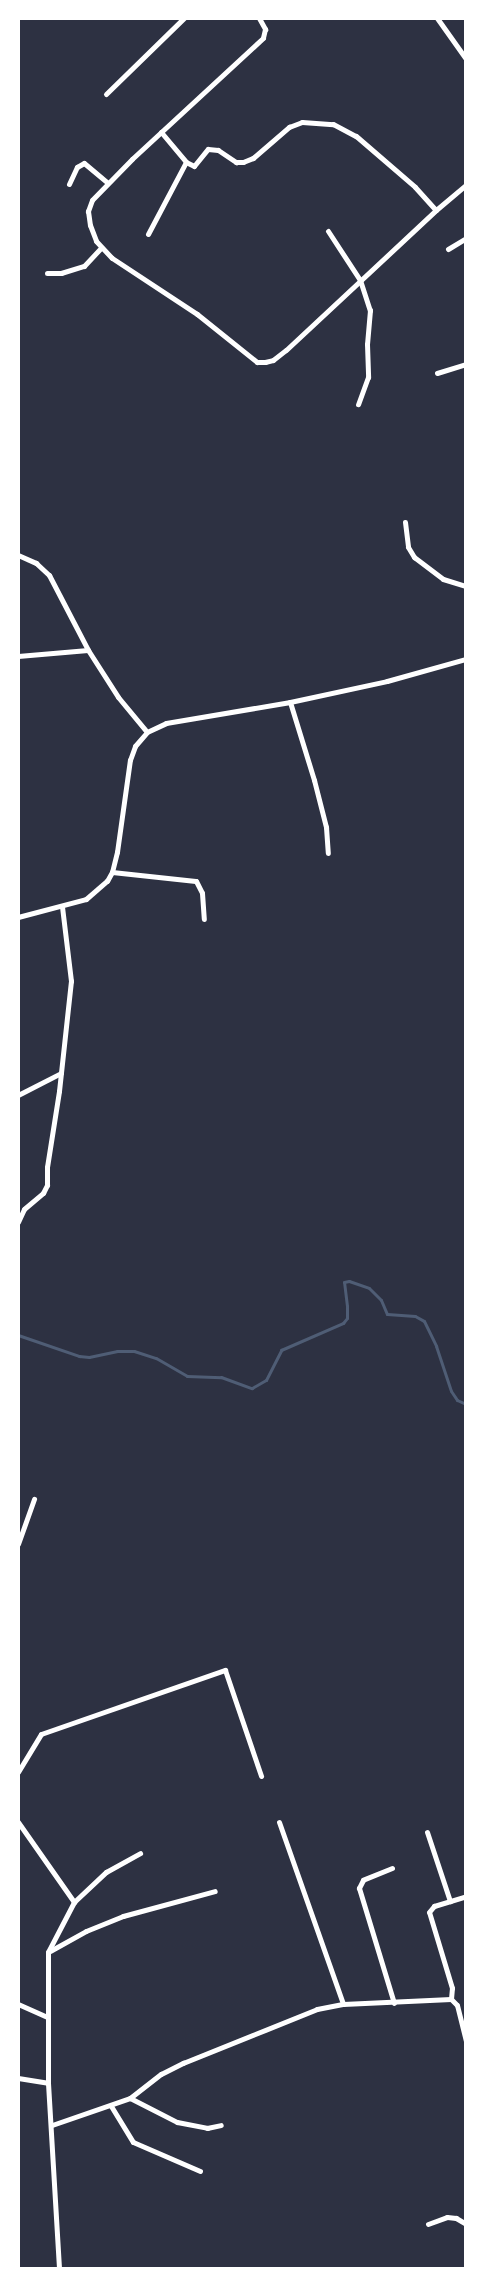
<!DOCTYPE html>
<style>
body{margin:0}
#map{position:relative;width:484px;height:2287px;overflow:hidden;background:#2d3142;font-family:Rubik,sans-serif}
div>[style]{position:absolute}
.stream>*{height:3px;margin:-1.5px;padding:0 1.5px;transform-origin:1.5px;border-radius:1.5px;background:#4f5d75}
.minor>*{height:5px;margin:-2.5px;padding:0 2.5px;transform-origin:2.5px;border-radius:2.5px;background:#fff}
span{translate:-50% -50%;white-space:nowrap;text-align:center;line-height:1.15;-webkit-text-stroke:4.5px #fff;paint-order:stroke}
.frame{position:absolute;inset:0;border:20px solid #fff;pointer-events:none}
</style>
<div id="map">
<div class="stream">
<div style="left:18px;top:1335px;width:65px;rotate:19deg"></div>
<div style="left:79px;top:1356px;width:10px;rotate:6deg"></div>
<div style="left:89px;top:1357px;width:29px;rotate:-12deg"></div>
<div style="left:117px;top:1351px;width:17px"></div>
<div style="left:134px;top:1351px;width:23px;rotate:18deg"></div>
<div style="left:156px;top:1358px;width:36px;rotate:30deg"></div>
<div style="left:187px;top:1376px;width:34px;rotate:2deg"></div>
<div style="left:221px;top:1377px;width:33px;rotate:20deg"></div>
<div style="left:252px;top:1388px;width:16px;rotate:-30deg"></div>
<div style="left:266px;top:1380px;width:34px;rotate:-63deg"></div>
<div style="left:281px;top:1350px;width:68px;rotate:-23.5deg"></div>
<div style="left:343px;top:1323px;width:6px;rotate:-51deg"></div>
<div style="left:347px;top:1318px;width:12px;rotate:-90deg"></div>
<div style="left:347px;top:1306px;width:24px;rotate:-97deg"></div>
<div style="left:344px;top:1282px;width:5px;rotate:-11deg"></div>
<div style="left:349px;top:1281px;width:21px;rotate:19deg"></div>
<div style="left:369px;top:1288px;width:17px;rotate:45deg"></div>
<div style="left:381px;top:1300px;width:15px;rotate:67deg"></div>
<div style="left:387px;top:1314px;width:28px;rotate:4deg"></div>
<div style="left:415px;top:1316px;width:10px;rotate:29deg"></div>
<div style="left:424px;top:1321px;width:28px;rotate:64deg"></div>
<div style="left:436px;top:1346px;width:47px;rotate:71.6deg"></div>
<div style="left:451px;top:1391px;width:11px;rotate:56deg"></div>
<div style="left:457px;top:1400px;width:10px;rotate:24deg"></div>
</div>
<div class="minor">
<div style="left:259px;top:18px;width:13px;rotate:61deg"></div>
<div style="left:265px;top:29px;width:9px;rotate:103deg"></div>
<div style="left:263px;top:38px;width:178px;rotate:137.3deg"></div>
<div style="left:132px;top:159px;width:57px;rotate:134.3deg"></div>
<div style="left:92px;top:200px;width:12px;rotate:110deg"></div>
<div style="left:88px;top:211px;width:14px;rotate:82deg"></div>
<div style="left:90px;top:225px;width:17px;rotate:69deg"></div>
<div style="left:96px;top:241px;width:23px;rotate:47deg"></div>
<div style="left:112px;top:258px;width:102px;rotate:33.4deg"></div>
<div style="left:197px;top:314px;width:77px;rotate:38.7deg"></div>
<div style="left:257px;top:362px;width:8px"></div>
<div style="left:265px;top:362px;width:8px;rotate:-14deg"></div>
<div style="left:273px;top:360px;width:16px;rotate:-38deg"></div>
<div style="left:286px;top:350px;width:205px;rotate:-43deg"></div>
<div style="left:436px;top:210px;width:39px;rotate:-40deg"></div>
<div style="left:437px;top:18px;width:50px;rotate:54.7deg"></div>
<div style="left:106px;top:94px;width:109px;rotate:-44.3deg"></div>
<div style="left:161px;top:132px;width:39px;rotate:50deg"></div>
<div style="left:186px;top:162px;width:9px;rotate:27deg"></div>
<div style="left:194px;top:166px;width:22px;rotate:-51deg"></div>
<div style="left:208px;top:149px;width:10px;rotate:6deg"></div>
<div style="left:218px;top:150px;width:22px;rotate:34deg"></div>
<div style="left:236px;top:162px;width:7px"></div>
<div style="left:243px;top:162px;width:11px;rotate:-22deg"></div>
<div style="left:253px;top:158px;width:48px;rotate:-40.7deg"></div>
<div style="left:289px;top:127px;width:14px;rotate:-21deg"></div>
<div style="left:302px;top:122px;width:31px;rotate:4deg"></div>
<div style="left:333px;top:124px;width:26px;rotate:28deg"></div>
<div style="left:356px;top:136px;width:78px;rotate:40.8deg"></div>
<div style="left:415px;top:187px;width:31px;rotate:48deg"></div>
<div style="left:69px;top:184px;width:19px;rotate:-65deg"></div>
<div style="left:77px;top:167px;width:8px;rotate:-30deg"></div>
<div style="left:84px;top:163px;width:31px;rotate:40deg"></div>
<div style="left:328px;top:231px;width:59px;rotate:56.9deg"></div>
<div style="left:360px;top:280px;width:32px;rotate:72deg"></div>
<div style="left:370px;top:310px;width:34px;rotate:95deg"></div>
<div style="left:367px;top:344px;width:33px;rotate:88deg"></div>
<div style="left:368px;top:377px;width:29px;rotate:110deg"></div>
<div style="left:148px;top:234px;width:81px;rotate:-62.2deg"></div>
<div style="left:448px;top:249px;width:21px;rotate:-31deg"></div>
<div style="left:47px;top:273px;width:14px"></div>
<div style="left:61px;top:273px;width:24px;rotate:-17deg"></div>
<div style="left:84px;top:266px;width:25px;rotate:-47deg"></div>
<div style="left:437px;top:373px;width:30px;rotate:-17deg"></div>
<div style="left:405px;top:522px;width:25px;rotate:83deg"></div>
<div style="left:408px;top:547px;width:12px;rotate:59deg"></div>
<div style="left:414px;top:557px;width:36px;rotate:37deg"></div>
<div style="left:443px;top:579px;width:24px;rotate:17deg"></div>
<div style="left:18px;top:555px;width:20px;rotate:24deg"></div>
<div style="left:36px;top:563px;width:18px;rotate:43deg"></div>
<div style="left:49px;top:575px;width:85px;rotate:62.5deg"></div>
<div style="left:88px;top:650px;width:56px;rotate:57.4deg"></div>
<div style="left:118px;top:697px;width:45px;rotate:50.4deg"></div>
<div style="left:18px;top:656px;width:70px;rotate:-4.9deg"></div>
<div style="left:290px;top:702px;width:82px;rotate:72.9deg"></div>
<div style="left:314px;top:780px;width:49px;rotate:75.7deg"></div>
<div style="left:326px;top:827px;width:26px;rotate:86deg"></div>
<div style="left:112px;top:872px;width:84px;rotate:6.1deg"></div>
<div style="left:196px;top:881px;width:13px;rotate:63deg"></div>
<div style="left:202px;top:893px;width:26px;rotate:86deg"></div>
<div style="left:18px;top:917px;width:70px;rotate:-14.8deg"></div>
<div style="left:86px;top:899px;width:28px;rotate:-41deg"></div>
<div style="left:107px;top:881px;width:10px;rotate:-61deg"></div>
<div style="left:112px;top:872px;width:21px;rotate:-76deg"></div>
<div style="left:117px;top:852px;width:93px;rotate:-82deg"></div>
<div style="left:130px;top:760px;width:15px;rotate:-70deg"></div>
<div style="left:135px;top:746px;width:18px;rotate:-49deg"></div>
<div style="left:147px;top:732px;width:21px;rotate:-25deg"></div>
<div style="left:166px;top:723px;width:126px;rotate:-9.6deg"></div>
<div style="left:290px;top:702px;width:99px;rotate:-12.2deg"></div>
<div style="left:387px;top:681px;width:82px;rotate:-15.6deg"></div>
<div style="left:18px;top:1095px;width:48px;rotate:-27.1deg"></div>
<div style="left:18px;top:1222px;width:14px;rotate:-65deg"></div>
<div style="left:24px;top:1209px;width:25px;rotate:-40deg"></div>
<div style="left:43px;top:1193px;width:9px;rotate:-63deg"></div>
<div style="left:47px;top:1185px;width:18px;rotate:-90deg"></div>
<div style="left:47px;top:1167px;width:77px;rotate:-81deg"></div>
<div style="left:59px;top:1091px;width:111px;rotate:-83.8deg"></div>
<div style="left:71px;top:981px;width:75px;rotate:-96.9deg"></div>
<div style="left:18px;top:1544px;width:48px;rotate:-70.4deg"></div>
<div style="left:18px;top:1772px;width:44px;rotate:-58.8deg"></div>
<div style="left:41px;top:1734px;width:195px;rotate:-19.2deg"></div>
<div style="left:225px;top:1670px;width:112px;rotate:71.2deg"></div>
<div style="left:18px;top:1822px;width:98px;rotate:55deg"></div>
<div style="left:74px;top:1902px;width:56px;rotate:117.5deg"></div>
<div style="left:48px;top:1952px;width:131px;rotate:90deg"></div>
<div style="left:48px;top:2083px;width:186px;rotate:86.6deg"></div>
<div style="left:279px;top:1822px;width:193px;rotate:70.6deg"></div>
<div style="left:427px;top:1832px;width:73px;rotate:71.6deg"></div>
<div style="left:392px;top:1868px;width:31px;rotate:158deg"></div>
<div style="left:363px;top:1880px;width:9px;rotate:117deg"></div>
<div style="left:359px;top:1888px;width:120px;rotate:73.1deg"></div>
<div style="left:74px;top:1902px;width:44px;rotate:-43.2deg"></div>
<div style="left:106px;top:1872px;width:39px;rotate:-29deg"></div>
<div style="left:50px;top:1951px;width:41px;rotate:-29.1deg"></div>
<div style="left:86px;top:1931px;width:40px;rotate:-22deg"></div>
<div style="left:123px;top:1916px;width:95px;rotate:-15.2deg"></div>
<div style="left:451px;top:1999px;width:11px;rotate:-85deg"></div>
<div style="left:452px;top:1988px;width:79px;rotate:-106.8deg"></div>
<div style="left:429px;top:1912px;width:8px;rotate:-50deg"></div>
<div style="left:434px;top:1906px;width:34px;rotate:-17deg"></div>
<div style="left:18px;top:2004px;width:32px;rotate:24deg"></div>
<div style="left:18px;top:2078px;width:30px;rotate:9deg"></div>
<div style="left:130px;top:2098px;width:53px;rotate:27.1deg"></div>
<div style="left:177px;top:2122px;width:31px;rotate:11deg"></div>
<div style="left:207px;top:2128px;width:14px;rotate:-12deg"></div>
<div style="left:111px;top:2106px;width:42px;rotate:58.6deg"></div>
<div style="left:133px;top:2142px;width:73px;rotate:23.4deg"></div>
<div style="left:52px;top:2125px;width:83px;rotate:-19.1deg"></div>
<div style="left:130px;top:2098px;width:39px;rotate:-38deg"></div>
<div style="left:161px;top:2074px;width:25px;rotate:-27deg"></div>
<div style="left:183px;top:2063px;width:144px;rotate:-21.9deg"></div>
<div style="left:317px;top:2009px;width:26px;rotate:-11deg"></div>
<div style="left:343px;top:2004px;width:108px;rotate:-2.7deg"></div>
<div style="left:451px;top:1999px;width:8px;rotate:45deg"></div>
<div style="left:457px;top:2005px;width:38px;rotate:76deg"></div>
<div style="left:428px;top:2224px;width:20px;rotate:-20deg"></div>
<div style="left:447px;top:2217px;width:9px;rotate:6deg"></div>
<div style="left:456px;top:2218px;width:12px;rotate:31deg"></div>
</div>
<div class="frame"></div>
</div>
